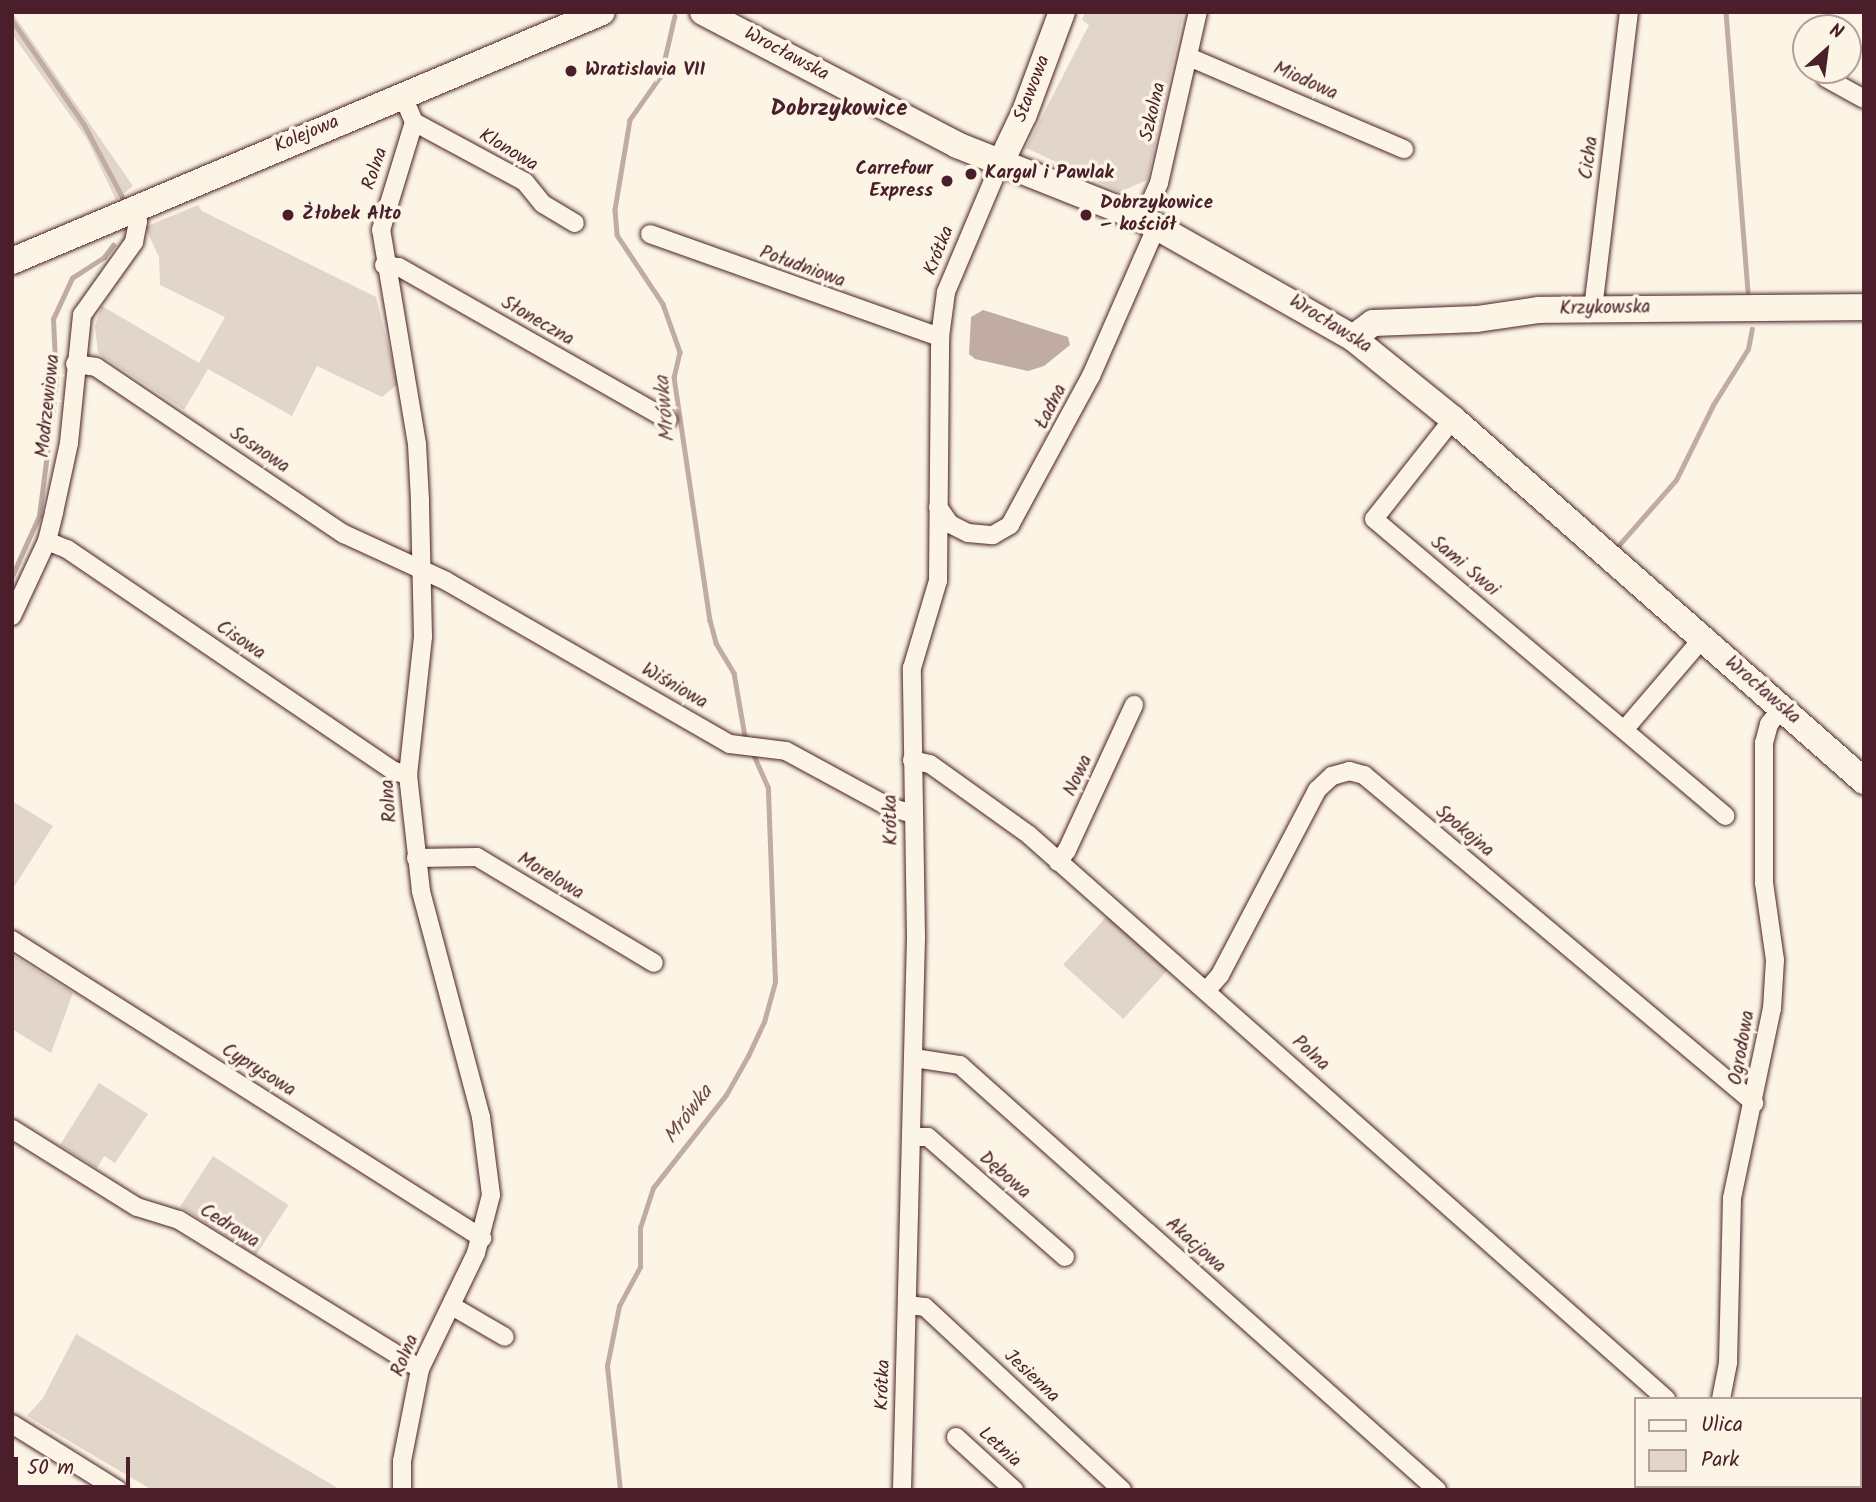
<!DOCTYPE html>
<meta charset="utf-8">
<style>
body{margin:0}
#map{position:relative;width:1876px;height:1502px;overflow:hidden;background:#fcf5e5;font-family:Kalam,sans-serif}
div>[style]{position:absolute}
.green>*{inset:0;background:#e2d5ca;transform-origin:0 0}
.water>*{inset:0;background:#c0aca5}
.stream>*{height:4.5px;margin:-2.25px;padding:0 2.25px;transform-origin:2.25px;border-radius:2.25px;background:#c0aca5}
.roads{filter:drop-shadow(0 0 2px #4a1f2b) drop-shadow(0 0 2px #4a1f2b)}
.street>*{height:18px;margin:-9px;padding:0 9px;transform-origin:9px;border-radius:9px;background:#fcf5e5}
.secondary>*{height:26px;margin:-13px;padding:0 13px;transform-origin:13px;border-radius:13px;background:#fcf5e5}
.dots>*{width:19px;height:19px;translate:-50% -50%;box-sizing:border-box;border:4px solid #fcf5e5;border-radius:50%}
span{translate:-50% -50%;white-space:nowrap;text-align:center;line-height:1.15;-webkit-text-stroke:7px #fcf5e5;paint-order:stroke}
.street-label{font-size:19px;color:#4a1f2b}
.poi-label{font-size:19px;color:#4a1f2b;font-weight:700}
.left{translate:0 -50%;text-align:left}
.right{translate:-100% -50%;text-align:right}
.water-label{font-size:21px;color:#6d4950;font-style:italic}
.quarter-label{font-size:23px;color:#4a1f2b;font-weight:700}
.frame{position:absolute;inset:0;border:14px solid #4a1f2b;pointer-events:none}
.legend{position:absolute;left:1634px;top:1397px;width:228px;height:91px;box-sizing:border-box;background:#fcf5e5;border:2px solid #b59f9b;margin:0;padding:9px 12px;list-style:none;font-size:21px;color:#4a1f2b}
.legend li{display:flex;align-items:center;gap:14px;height:35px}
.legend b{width:35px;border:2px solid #b59f9b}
.north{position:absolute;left:1792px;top:14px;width:70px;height:70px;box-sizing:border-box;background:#fcf5e5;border:2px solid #b59f9b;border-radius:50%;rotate:28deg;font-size:19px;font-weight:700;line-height:28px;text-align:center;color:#4a1f2b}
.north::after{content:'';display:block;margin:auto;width:24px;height:32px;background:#4a1f2b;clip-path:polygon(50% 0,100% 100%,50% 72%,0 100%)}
.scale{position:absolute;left:14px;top:1457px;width:116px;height:32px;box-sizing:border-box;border:4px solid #4a1f2b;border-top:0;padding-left:9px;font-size:21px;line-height:24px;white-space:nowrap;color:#4a1f2b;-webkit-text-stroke:5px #fcf5e5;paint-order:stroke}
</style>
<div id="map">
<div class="green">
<div style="clip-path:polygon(12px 12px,133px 186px,116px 200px,87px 139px,12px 34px)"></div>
<div style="clip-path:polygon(1085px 12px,1184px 12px,1147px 180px,1120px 192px,1026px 148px,1089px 25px,1082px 20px)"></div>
<div style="clip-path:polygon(198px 205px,202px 211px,376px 297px,398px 384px,382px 397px,317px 366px,292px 416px,208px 369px,184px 410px,98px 353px,95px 326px,102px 306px,199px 363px,225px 317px,160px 285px,159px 257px,145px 227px)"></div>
<div style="clip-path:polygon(12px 801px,53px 826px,12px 890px)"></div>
<div style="left:1108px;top:915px;width:81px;height:67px;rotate:42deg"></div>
<div style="clip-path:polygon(12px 955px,73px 993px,51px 1053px,12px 1029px)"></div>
<div style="clip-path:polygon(99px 1083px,148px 1114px,115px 1163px,104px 1156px,97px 1168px,60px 1145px)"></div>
<div style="left:213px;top:1156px;width:90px;height:60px;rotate:33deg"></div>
<div style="clip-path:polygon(76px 1334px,159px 1383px,341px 1490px,152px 1490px,27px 1416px,43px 1398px)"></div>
</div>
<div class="water">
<div style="clip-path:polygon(983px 310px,1068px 337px,1070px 345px,1044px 366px,1028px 371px,975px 359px,969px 354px,971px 317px)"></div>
</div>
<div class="stream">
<div style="left:1726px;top:12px;width:280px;rotate:85.5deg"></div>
<div style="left:675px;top:16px;width:62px;rotate:103.1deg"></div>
<div style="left:661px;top:76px;width:54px;rotate:125.2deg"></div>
<div style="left:630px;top:120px;width:91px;rotate:99.5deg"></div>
<div style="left:615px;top:210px;width:25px;rotate:85deg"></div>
<div style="left:617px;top:235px;width:83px;rotate:56.3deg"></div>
<div style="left:663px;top:304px;width:51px;rotate:70.5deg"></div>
<div style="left:680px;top:352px;width:26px;rotate:103deg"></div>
<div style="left:674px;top:377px;width:246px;rotate:81.6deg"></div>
<div style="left:710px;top:620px;width:24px;rotate:75deg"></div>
<div style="left:716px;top:643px;width:35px;rotate:59deg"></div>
<div style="left:734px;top:673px;width:64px;rotate:80.1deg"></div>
<div style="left:12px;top:20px;width:129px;rotate:55.4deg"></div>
<div style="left:85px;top:126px;width:81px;rotate:62.2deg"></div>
<div style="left:1619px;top:545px;width:86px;rotate:-48.8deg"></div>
<div style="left:1676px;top:480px;width:84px;rotate:-63.7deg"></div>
<div style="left:1713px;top:405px;width:66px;rotate:-58deg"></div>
<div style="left:1748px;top:349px;width:20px;rotate:-79deg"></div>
<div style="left:12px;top:576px;width:66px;rotate:-65.8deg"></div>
<div style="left:39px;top:516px;width:134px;rotate:-82.7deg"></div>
<div style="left:56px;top:383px;width:64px;rotate:-92.7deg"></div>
<div style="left:53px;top:319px;width:45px;rotate:-65.1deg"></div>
<div style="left:72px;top:278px;width:38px;rotate:-33deg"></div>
<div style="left:104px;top:257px;width:15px;rotate:-53deg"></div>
<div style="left:620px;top:1490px;width:125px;rotate:-96deg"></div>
<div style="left:607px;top:1366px;width:61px;rotate:-78.7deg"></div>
<div style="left:619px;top:1306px;width:44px;rotate:-61.7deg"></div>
<div style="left:640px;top:1267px;width:39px;rotate:-90deg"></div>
<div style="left:640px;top:1228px;width:42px;rotate:-72deg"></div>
<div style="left:653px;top:1188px;width:118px;rotate:-51.9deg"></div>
<div style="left:726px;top:1095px;width:45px;rotate:-60.6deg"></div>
<div style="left:748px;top:1056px;width:38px;rotate:-65deg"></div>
<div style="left:764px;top:1022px;width:41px;rotate:-74.6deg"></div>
<div style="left:775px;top:982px;width:194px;rotate:-92.1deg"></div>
<div style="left:768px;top:788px;width:35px;rotate:-114deg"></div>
</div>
<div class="roads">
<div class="street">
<div style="left:1189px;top:57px;width:234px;rotate:23.2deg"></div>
<div style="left:1826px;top:78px;width:43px;rotate:28.9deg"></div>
<div style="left:414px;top:122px;width:126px;rotate:28.4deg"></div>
<div style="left:525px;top:182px;width:28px;rotate:51deg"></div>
<div style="left:543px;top:204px;width:37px;rotate:31deg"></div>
<div style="left:1143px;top:219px;width:39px;rotate:-66deg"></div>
<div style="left:1159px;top:183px;width:175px;rotate:-77.2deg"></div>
<div style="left:650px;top:234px;width:308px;rotate:19.6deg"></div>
<div style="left:384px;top:265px;width:15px;rotate:8deg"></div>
<div style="left:399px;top:267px;width:309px;rotate:29.6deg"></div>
<div style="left:1593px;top:309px;width:299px;rotate:-83.1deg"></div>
<div style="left:75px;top:364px;width:21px;rotate:8deg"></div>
<div style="left:96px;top:367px;width:299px;rotate:34deg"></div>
<div style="left:344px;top:534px;width:112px;rotate:24.7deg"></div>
<div style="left:446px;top:581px;width:327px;rotate:29.9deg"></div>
<div style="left:730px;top:744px;width:56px;rotate:7.1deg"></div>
<div style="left:786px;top:751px;width:117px;rotate:28.5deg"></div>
<div style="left:889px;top:807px;width:25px;rotate:16deg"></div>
<div style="left:1453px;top:419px;width:127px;rotate:128.3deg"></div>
<div style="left:1374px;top:519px;width:460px;rotate:40.2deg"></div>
<div style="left:938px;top:507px;width:21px;rotate:55deg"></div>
<div style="left:950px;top:524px;width:20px;rotate:27deg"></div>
<div style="left:968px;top:533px;width:25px;rotate:5deg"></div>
<div style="left:993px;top:535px;width:20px;rotate:-30deg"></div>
<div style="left:1010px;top:525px;width:170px;rotate:-61.5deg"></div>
<div style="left:1091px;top:376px;width:164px;rotate:-66.3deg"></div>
<div style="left:47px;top:541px;width:22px;rotate:22deg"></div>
<div style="left:67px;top:549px;width:395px;rotate:34.2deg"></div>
<div style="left:394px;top:771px;width:15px;rotate:16deg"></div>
<div style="left:12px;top:616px;width:83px;rotate:-65deg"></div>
<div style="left:47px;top:541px;width:30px;rotate:-76deg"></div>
<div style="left:54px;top:512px;width:71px;rotate:-77.7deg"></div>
<div style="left:69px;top:443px;width:129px;rotate:-84.2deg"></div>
<div style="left:82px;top:315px;width:90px;rotate:-54.5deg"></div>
<div style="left:134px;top:242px;width:21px;rotate:-79deg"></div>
<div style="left:138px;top:221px;width:13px;rotate:-113deg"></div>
<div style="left:1624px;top:730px;width:120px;rotate:-49.4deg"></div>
<div style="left:912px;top:760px;width:18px;rotate:13deg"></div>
<div style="left:930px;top:764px;width:122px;rotate:35.6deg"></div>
<div style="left:1029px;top:835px;width:851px;rotate:41.52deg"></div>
<div style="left:416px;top:858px;width:61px;rotate:-0.9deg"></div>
<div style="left:477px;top:857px;width:206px;rotate:30.9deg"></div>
<div style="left:1058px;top:862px;width:15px;rotate:-53deg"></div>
<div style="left:1067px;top:850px;width:160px;rotate:-65.2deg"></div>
<div style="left:12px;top:940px;width:557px;rotate:32.38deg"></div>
<div style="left:1207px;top:990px;width:20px;rotate:-49deg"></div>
<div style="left:1220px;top:975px;width:209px;rotate:-62.3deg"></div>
<div style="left:1317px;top:790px;width:21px;rotate:-43deg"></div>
<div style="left:1332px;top:776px;width:18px;rotate:-16deg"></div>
<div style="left:1349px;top:771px;width:16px;rotate:15deg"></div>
<div style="left:1364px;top:775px;width:510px;rotate:40.06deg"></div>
<div style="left:914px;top:1058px;width:47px;rotate:8.7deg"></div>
<div style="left:960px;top:1065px;width:639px;rotate:41.7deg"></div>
<div style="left:12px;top:1129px;width:147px;rotate:32deg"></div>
<div style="left:137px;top:1207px;width:44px;rotate:17.2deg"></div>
<div style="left:179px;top:1220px;width:283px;rotate:31.7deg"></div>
<div style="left:912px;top:1137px;width:16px"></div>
<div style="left:928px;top:1137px;width:182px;rotate:41.2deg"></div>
<div style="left:907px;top:1305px;width:18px;rotate:6deg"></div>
<div style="left:925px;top:1307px;width:269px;rotate:42.9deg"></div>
<div style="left:452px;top:1306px;width:61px;rotate:30.3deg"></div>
<div style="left:1721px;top:1399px;width:38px;rotate:-79deg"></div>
<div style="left:1728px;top:1362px;width:164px;rotate:-88.6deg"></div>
<div style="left:1732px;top:1198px;width:193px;rotate:-78.1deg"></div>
<div style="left:1772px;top:1009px;width:49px;rotate:-86.5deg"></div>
<div style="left:1775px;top:960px;width:78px;rotate:-98.1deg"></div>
<div style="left:1764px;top:883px;width:140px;rotate:-90deg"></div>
<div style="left:1764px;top:743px;width:20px;rotate:-75deg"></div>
<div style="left:1769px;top:724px;width:21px;rotate:-51deg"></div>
<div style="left:12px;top:1424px;width:125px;rotate:31.9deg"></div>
<div style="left:956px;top:1437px;width:79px;rotate:42.4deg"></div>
<div style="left:402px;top:1490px;width:29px;rotate:-90deg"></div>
<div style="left:402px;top:1461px;width:94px;rotate:-78.9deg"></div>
<div style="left:420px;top:1369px;width:129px;rotate:-64.2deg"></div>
<div style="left:476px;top:1253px;width:60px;rotate:-75.5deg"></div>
<div style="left:491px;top:1195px;width:79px;rotate:-97.3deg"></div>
<div style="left:481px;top:1117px;width:234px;rotate:-104.9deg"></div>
<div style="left:421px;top:891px;width:117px;rotate:-96.4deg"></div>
<div style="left:408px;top:775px;width:139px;rotate:-83.8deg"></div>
<div style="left:423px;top:637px;width:137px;rotate:-91.3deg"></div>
<div style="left:420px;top:500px;width:56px;rotate:-93.1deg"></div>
<div style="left:417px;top:444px;width:217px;rotate:-99.5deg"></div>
<div style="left:381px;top:230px;width:113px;rotate:-73deg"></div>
<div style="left:414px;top:122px;width:30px;rotate:-113deg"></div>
<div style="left:902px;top:1490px;width:553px;rotate:-88.55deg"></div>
<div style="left:916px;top:937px;width:269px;rotate:-90.9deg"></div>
<div style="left:912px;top:668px;width:91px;rotate:-73.4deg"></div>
<div style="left:938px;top:581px;width:244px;rotate:-89.5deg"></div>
<div style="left:940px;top:337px;width:45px;rotate:-82.4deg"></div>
<div style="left:946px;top:292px;width:139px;rotate:-67.1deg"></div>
</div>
<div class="secondary">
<div style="left:703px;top:12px;width:287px;rotate:27.6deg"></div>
<div style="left:957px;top:145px;width:200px;rotate:21.7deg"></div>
<div style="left:1143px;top:219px;width:241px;rotate:29.5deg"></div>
<div style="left:1353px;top:338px;width:129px;rotate:39deg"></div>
<div style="left:1453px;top:419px;width:548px;rotate:41.37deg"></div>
<div style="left:1000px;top:164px;width:55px;rotate:-64.4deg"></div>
<div style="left:1024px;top:114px;width:109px;rotate:-69.6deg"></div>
<div style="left:12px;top:261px;width:640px;rotate:-22.88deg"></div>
<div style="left:1353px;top:338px;width:25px;rotate:-37deg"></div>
<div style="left:1373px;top:323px;width:104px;rotate:-2.2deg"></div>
<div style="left:1477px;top:319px;width:63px;rotate:-8.3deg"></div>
<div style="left:1539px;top:310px;width:325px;rotate:-0.5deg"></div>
</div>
</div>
<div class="dots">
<div style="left:571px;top:71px;background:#4a1f2b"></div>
<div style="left:971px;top:174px;background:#4a1f2b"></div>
<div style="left:947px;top:181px;background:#4a1f2b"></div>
<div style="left:288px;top:215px;background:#4a1f2b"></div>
<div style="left:1086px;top:215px;background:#4a1f2b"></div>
</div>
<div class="street-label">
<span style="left:786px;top:55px;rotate:28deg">Wrocławska</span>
<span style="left:1305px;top:82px;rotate:24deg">Miodowa</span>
<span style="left:1033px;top:89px;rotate:-69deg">Stawowa</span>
<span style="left:1154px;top:112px;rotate:-77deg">Szkolna</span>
<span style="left:307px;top:135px;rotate:-23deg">Kolejowa</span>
<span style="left:508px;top:151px;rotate:31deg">Klonowa</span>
<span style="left:1590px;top:158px;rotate:-82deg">Cicha</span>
<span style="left:376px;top:169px;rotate:-71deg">Rolna</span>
<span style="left:940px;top:251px;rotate:-68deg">Krótka</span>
<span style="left:802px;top:268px;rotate:20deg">Południowa</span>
<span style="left:1605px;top:309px;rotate:-1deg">Krzykowska</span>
<span style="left:537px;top:322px;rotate:30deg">Słoneczna</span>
<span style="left:1330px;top:325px;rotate:32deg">Wrocławska</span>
<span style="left:49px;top:406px;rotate:-84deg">Modrzewiowa</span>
<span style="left:1052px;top:407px;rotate:-63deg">Ładna</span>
<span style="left:259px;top:451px;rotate:34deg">Sosnowa</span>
<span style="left:1464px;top:567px;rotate:40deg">Sami Swoi</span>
<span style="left:240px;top:641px;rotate:34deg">Cisowa</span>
<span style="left:674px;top:687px;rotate:30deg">Wiśniowa</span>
<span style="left:1762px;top:691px;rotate:41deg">Wrocławska</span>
<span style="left:1079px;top:776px;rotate:-65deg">Nowa</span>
<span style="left:390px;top:801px;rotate:-94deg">Rolna</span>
<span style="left:892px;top:820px;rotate:-91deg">Krótka</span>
<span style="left:1464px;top:832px;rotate:40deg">Spokojna</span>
<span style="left:550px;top:877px;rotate:31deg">Morelowa</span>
<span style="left:1743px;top:1048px;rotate:-80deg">Ogrodowa</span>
<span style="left:1310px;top:1054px;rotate:42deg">Polna</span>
<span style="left:258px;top:1071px;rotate:32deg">Cyprysowa</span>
<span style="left:1004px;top:1176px;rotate:41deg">Dębowa</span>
<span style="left:229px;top:1227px;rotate:32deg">Cedrowa</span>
<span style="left:1195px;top:1246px;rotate:42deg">Akacjowa</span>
<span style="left:406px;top:1356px;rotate:-68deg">Rolna</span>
<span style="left:1031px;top:1377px;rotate:43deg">Jesienna</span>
<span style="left:884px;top:1385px;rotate:-88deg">Krótka</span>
<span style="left:999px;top:1448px;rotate:42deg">Letnia</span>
</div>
<div class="poi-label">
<span class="left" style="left:585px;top:71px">Wratislavia VII</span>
<span class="right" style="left:933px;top:181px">Carrefour<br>Express</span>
<span class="left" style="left:985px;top:174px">Kargul i Pawlak</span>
<span class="left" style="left:1100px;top:215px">Dobrzykowice<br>– kościół</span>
<span class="left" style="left:302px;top:215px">Żłobek Alto</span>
</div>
<div class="water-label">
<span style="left:666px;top:409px;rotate:-95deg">Mrówka</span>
<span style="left:689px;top:1115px;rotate:-53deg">Mrówka</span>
</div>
<div class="quarter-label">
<span style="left:839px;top:109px">Dobrzykowice</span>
</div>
<div class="frame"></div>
<ul class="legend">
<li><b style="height:9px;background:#fcf5e5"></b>Ulica</li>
<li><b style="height:19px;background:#e2d5ca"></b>Park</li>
</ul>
<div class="north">N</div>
<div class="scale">50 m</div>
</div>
